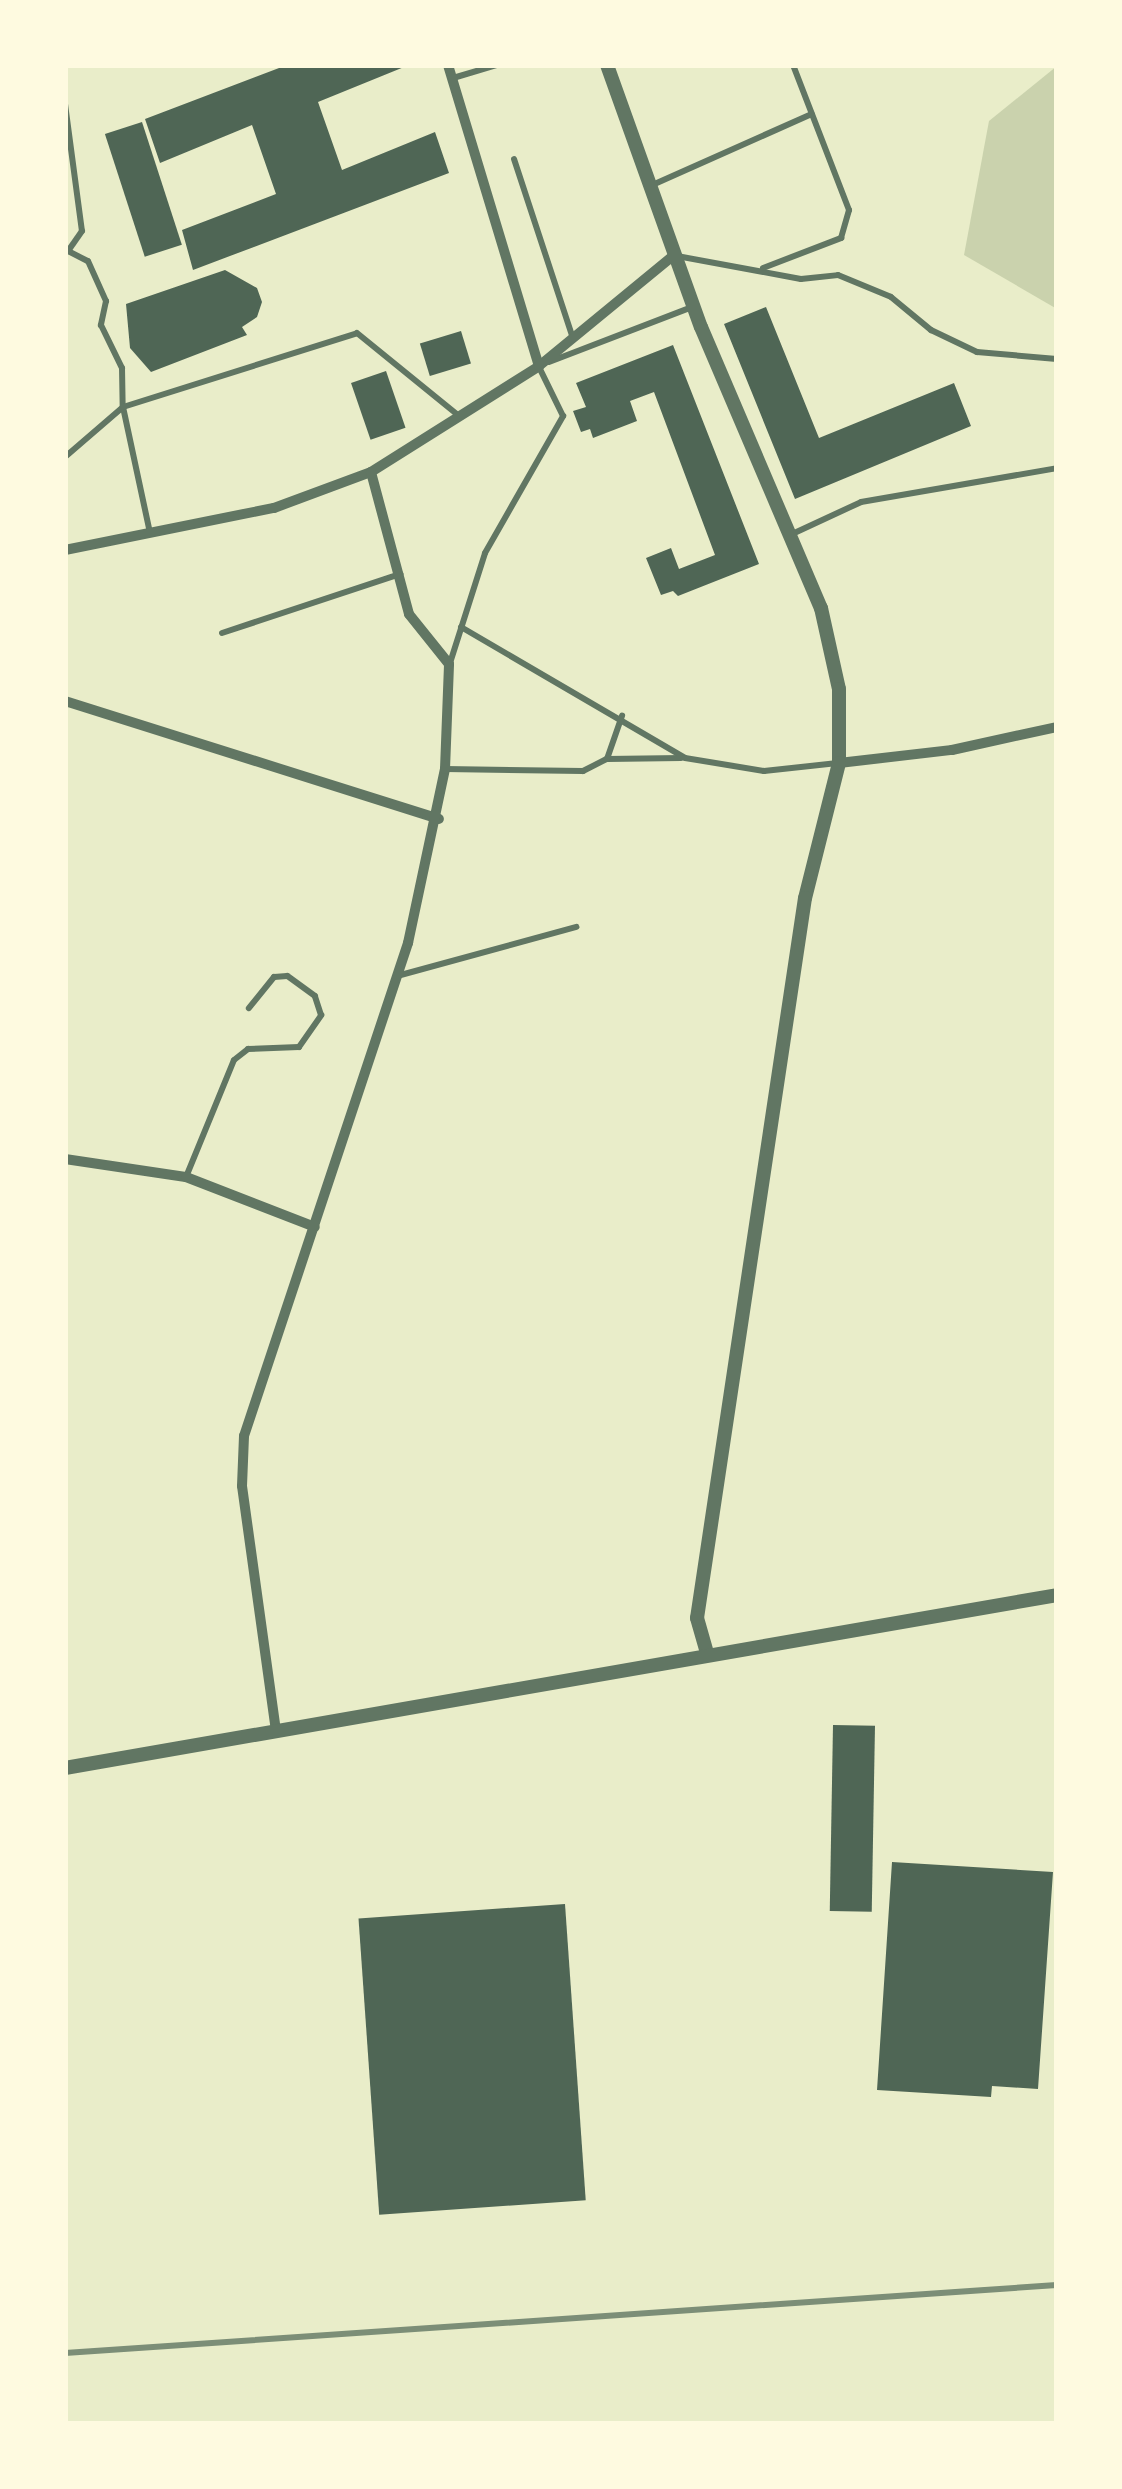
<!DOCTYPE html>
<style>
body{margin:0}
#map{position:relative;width:1122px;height:2489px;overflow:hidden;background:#e9edc9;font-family:"Titillium Web",sans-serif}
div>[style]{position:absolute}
.green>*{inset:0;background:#cad2ad}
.building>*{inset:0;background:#4f6655;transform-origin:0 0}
.service>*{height:6px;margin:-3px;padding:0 3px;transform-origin:3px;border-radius:3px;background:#617663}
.minor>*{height:10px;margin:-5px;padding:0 5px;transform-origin:5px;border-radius:5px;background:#617663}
.tertiary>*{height:14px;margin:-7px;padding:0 7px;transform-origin:7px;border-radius:7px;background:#617663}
.rail>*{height:6px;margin:-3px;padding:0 3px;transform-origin:3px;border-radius:3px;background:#7c8e77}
span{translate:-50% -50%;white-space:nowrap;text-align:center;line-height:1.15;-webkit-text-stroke:8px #fefae0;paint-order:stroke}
.frame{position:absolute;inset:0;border:68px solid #fefae0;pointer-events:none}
</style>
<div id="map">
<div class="green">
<div style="clip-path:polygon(1057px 66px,1057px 309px,964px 255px,989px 121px)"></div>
</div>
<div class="building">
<div style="clip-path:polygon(287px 65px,409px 65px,318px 102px,342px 170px,435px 132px,449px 173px,193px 270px,182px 230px,276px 194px,252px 125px,160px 163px,145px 119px)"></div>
<div style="left:142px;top:122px;width:129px;height:39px;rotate:72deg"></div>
<div style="clip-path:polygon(225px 270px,257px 288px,262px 302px,257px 317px,242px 327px,247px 335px,151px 372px,130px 348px,126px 304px)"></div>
<div style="clip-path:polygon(766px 307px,819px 438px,954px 383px,971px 426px,795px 499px,724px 324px)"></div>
<div style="left:461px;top:331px;width:34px;height:43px;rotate:73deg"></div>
<div style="clip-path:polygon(673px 345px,759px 564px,678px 596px,673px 591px,661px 595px,646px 558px,671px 548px,679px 569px,715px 555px,654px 392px,630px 401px,637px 421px,593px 438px,590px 429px,581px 432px,573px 411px,586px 407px,576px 383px)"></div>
<div style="left:386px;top:371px;width:60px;height:37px;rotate:71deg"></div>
<div style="left:833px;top:1725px;width:42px;height:186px;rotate:1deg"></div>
<div style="clip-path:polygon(892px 1862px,1053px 1872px,1038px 2089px,992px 2086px,991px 2097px,877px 2090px)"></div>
<div style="left:565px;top:1904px;width:297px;height:207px;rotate:86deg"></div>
</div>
<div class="service">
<div style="left:453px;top:78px;width:46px;rotate:-16.5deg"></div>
<div style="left:65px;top:104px;width:128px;rotate:82.4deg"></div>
<div style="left:82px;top:231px;width:24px;rotate:125deg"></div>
<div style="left:514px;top:159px;width:188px;rotate:71.8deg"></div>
<div style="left:650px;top:186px;width:177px;rotate:-24deg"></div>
<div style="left:68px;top:251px;width:22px;rotate:27deg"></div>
<div style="left:88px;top:261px;width:44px;rotate:65.8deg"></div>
<div style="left:106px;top:301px;width:25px;rotate:102deg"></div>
<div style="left:101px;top:325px;width:48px;rotate:64deg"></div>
<div style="left:122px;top:368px;width:39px;rotate:89deg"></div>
<div style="left:123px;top:407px;width:129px;rotate:77.9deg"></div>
<div style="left:677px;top:256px;width:126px;rotate:10.5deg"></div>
<div style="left:801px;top:279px;width:37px;rotate:-6deg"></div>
<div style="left:838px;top:275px;width:57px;rotate:22.5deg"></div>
<div style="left:891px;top:297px;width:52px;rotate:39.5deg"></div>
<div style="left:931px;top:330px;width:51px;rotate:25.6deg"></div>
<div style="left:977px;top:352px;width:80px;rotate:5deg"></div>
<div style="left:763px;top:268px;width:84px;rotate:-21deg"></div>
<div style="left:841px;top:238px;width:29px;rotate:-74deg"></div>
<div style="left:849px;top:210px;width:155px;rotate:-111.1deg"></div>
<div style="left:549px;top:362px;width:153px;rotate:-21deg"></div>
<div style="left:65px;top:457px;width:77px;rotate:-40.8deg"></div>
<div style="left:123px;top:407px;width:245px;rotate:-17.5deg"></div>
<div style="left:357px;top:333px;width:132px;rotate:39.1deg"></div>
<div style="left:790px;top:535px;width:78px;rotate:-24.9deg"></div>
<div style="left:861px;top:502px;width:199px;rotate:-9.8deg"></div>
<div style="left:461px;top:627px;width:259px;rotate:30.3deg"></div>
<div style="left:685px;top:758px;width:80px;rotate:9.3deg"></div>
<div style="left:764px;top:771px;width:74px;rotate:-6.2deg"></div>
<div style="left:222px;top:633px;width:188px;rotate:-18.3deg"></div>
<div style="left:450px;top:663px;width:115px;rotate:-72.3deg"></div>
<div style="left:485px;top:553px;width:158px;rotate:-60.3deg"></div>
<div style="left:563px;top:416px;width:55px;rotate:-116.1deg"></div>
<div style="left:607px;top:759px;width:74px;rotate:-0.8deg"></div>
<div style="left:445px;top:769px;width:138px;rotate:0.8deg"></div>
<div style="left:583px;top:771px;width:27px;rotate:-27deg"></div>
<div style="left:607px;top:759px;width:46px;rotate:-70.8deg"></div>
<div style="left:397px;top:976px;width:186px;rotate:-15.3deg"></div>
<div style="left:186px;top:1177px;width:126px;rotate:-67.7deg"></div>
<div style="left:234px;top:1060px;width:18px;rotate:-38deg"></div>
<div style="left:248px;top:1049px;width:51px;rotate:-2.2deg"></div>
<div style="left:299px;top:1047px;width:39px;rotate:-55deg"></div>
<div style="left:321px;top:1015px;width:20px;rotate:-108deg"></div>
<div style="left:315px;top:996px;width:34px;rotate:-144deg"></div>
<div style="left:287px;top:976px;width:13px;rotate:176deg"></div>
<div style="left:274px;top:977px;width:40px;rotate:129deg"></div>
</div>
<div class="minor">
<div style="left:448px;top:65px;width:314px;rotate:73.2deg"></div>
<div style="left:65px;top:550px;width:213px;rotate:-11.4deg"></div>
<div style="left:274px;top:508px;width:103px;rotate:-20.4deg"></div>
<div style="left:371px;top:472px;width:199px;rotate:-32.2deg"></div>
<div style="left:539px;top:366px;width:175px;rotate:-39.4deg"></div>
<div style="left:65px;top:701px;width:392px;rotate:17.5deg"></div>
<div style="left:839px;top:763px;width:114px;rotate:-6.6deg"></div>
<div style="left:952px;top:750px;width:107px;rotate:-12.4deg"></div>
<div style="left:65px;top:1159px;width:122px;rotate:8.5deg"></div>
<div style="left:186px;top:1177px;width:138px;rotate:21.2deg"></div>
<div style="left:276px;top:1731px;width:247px;rotate:-97.9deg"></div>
<div style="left:242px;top:1486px;width:50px;rotate:-87.7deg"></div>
<div style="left:244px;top:1436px;width:520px;rotate:-71.6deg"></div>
<div style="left:408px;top:943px;width:178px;rotate:-78deg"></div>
<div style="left:445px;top:769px;width:105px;rotate:-87.8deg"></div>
<div style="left:449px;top:664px;width:64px;rotate:-128.7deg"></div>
<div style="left:409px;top:614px;width:147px;rotate:-105deg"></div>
</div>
<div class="tertiary">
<div style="left:607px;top:65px;width:278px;rotate:70.3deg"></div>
<div style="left:701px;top:327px;width:306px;rotate:66.9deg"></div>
<div style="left:821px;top:608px;width:83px;rotate:77.5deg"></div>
<div style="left:839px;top:689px;width:74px;rotate:90deg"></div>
<div style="left:839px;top:763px;width:139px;rotate:104.1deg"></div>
<div style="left:805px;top:898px;width:728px;rotate:98.53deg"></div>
<div style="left:697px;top:1618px;width:37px;rotate:74deg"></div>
<div style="left:65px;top:1768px;width:1007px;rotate:-9.89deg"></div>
</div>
<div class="rail">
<div style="left:65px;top:2353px;width:994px;rotate:-3.92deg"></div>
</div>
<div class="frame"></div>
</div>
